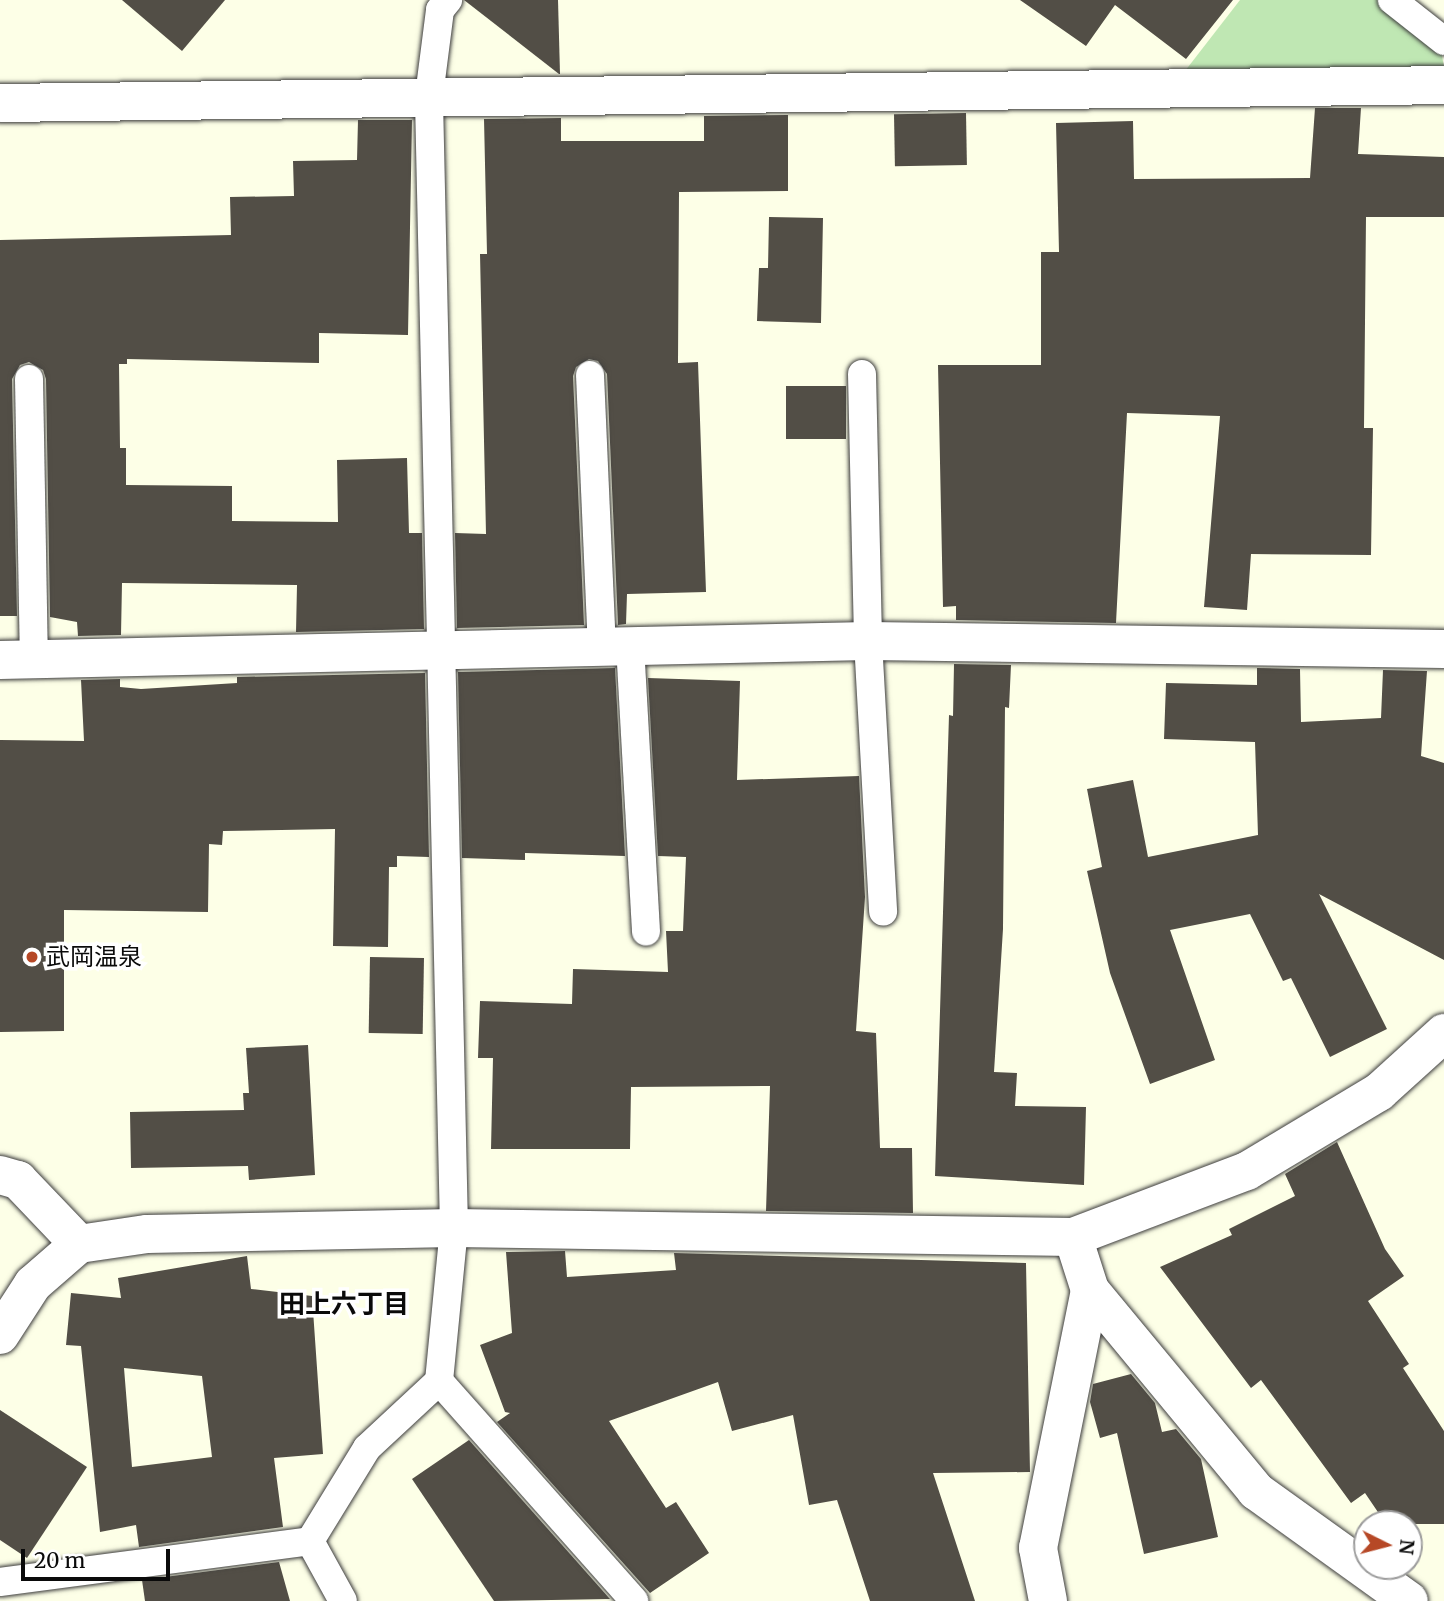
<!DOCTYPE html>
<meta charset="utf-8">
<style>
body{margin:0}
#map{position:relative;width:1444px;height:1601px;overflow:hidden;background:#fdffe7;font-family:Merriweather,"Noto Sans JP",serif}
div>[style]{position:absolute}
.green>*{inset:0;background:#bfe7b3}
.building>*{inset:0;background:#524e46;transform-origin:0 0}
.roads{filter:drop-shadow(0 0 2px #3d3d3d) drop-shadow(0 0 2px #3d3d3d)}
.lane>*{height:28px;margin:-14px;padding:0 14px;transform-origin:14px;border-radius:14px;background:#fff}
.street>*{height:38px;margin:-19px;padding:0 19px;transform-origin:19px;border-radius:19px;background:#fff}
.dots>*{width:19px;height:19px;translate:-50% -50%;box-sizing:border-box;border:4px solid #fff;border-radius:50%}
span{translate:-50% -50%;white-space:nowrap;text-align:center;line-height:1.15;-webkit-text-stroke:7px #fff;paint-order:stroke}
.poi-label{font-size:24px;color:#0a0a0a}
.left{translate:0 -50%;text-align:left}
.neighbourhood-label{font-size:26px;color:#0a0a0a;font-weight:700}
.north{position:absolute;left:1353px;top:1510px;width:70px;height:70px;box-sizing:border-box;background:#fff;border:2px solid #9d9d9d;border-radius:50%;rotate:96deg;font-size:19px;font-weight:700;line-height:28px;text-align:center;color:#0a0a0a}
.north::after{content:'';display:block;margin:auto;width:24px;height:32px;background:#b64826;clip-path:polygon(50% 0,100% 100%,50% 72%,0 100%)}
.scale{position:absolute;left:21px;top:1549px;width:149px;height:32px;box-sizing:border-box;border:4px solid #0a0a0a;border-top:0;padding-left:9px;font-size:21px;line-height:24px;white-space:nowrap;color:#0a0a0a;-webkit-text-stroke:5px #fff;paint-order:stroke}
</style>
<div id="map">
<div class="green">
<div style="clip-path:polygon(1240px 0,1379px 0,1441px 49px,1444px 68px,1185px 71px)"></div>
</div>
<div class="building">
<div style="clip-path:polygon(122px 0,225px 0,182px 51px)"></div>
<div style="clip-path:polygon(464px 0,558px 0,560px 74px,559px 74px)"></div>
<div style="clip-path:polygon(1020px 0,1233px 0,1186px 59px,1115px 5px,1086px 46px)"></div>
<div style="clip-path:polygon(1315px 108px,1361px 108px,1358px 154px,1444px 157px,1444px 217px,1366px 217px,1364px 428px,1373px 428px,1371px 555px,1251px 554px,1247px 610px,1204px 607px,1220px 416px,1127px 413px,1116px 623px,956px 620px,956px 606px,943px 607px,938px 365px,1041px 365px,1041px 252px,1059px 252px,1056px 123px,1133px 121px,1134px 179px,1310px 178px)"></div>
<div style="left:966px;top:113px;width:52px;height:72px;rotate:89deg"></div>
<div style="clip-path:polygon(788px 115px,788px 191px,679px 192px,678px 363px,698px 362px,706px 592px,627px 594px,626px 624px,618px 625px,607px 374px,598px 361px,589px 359px,576px 367px,573px 376px,584px 625px,457px 628px,455px 533px,486px 534px,480px 254px,487px 254px,484px 119px,561px 118px,561px 141px,704px 141px,704px 116px)"></div>
<div style="clip-path:polygon(358px 120px,412px 120px,408px 335px,319px 333px,319px 363px,127px 359px,127px 364px,119px 364px,120px 448px,126px 448px,126px 485px,232px 486px,232px 521px,338px 522px,337px 460px,407px 458px,409px 533px,422px 533px,424px 629px,296px 632px,297px 585px,122px 583px,121px 635px,78px 636px,77px 622px,50px 617px,46px 379px,43px 370px,29px 362px,20px 365px,12px 379px,17px 616px,0 616px,0 240px,231px 235px,230px 197px,294px 196px,293px 161px,357px 160px)"></div>
<div style="clip-path:polygon(769px 217px,823px 218px,821px 323px,757px 321px,759px 268px,768px 268px)"></div>
<div style="left:786px;top:386px;width:60px;height:53px"></div>
<div style="clip-path:polygon(954px 664px,1011px 665px,1009px 708px,1005px 707px,1003px 929px,994px 1072px,1017px 1073px,1015px 1106px,1086px 1107px,1084px 1185px,935px 1176px,949px 715px,953px 716px)"></div>
<div style="clip-path:polygon(615px 668px,625px 856px,525px 853px,525px 860px,462px 858px,458px 672px)"></div>
<div style="clip-path:polygon(1257px 668px,1300px 669px,1301px 722px,1381px 718px,1383px 670px,1427px 671px,1421px 756px,1444px 763px,1444px 960px,1319px 894px,1387px 1029px,1330px 1057px,1291px 978px,1283px 981px,1250px 914px,1170px 930px,1215px 1060px,1150px 1084px,1110px 973px,1087px 871px,1102px 867px,1087px 789px,1133px 780px,1148px 857px,1258px 835px,1255px 742px,1164px 739px,1166px 683px,1257px 685px)"></div>
<div style="clip-path:polygon(425px 673px,429px 857px,397px 856px,397px 867px,389px 867px,388px 947px,333px 946px,335px 829px,223px 831px,222px 845px,209px 844px,208px 912px,64px 910px,64px 1031px,0 1032px,0 740px,84px 741px,81px 680px,120px 679px,120px 687px,141px 689px,237px 683px,237px 677px)"></div>
<div style="clip-path:polygon(648px 678px,740px 681px,737px 780px,859px 776px,865px 897px,856px 1031px,876px 1033px,880px 1148px,912px 1148px,913px 1213px,766px 1211px,770px 1086px,631px 1087px,630px 1149px,491px 1149px,493px 1058px,478px 1058px,480px 1001px,572px 1004px,573px 969px,668px 972px,666px 931px,683px 931px,686px 857px,658px 856px)"></div>
<div style="left:370px;top:957px;width:54px;height:76px;rotate:1deg"></div>
<div style="clip-path:polygon(308px 1045px,315px 1175px,249px 1180px,248px 1166px,131px 1168px,130px 1112px,244px 1110px,243px 1093px,249px 1093px,246px 1048px)"></div>
<div style="clip-path:polygon(1337px 1142px,1385px 1249px,1404px 1276px,1368px 1301px,1409px 1364px,1403px 1368px,1444px 1431px,1444px 1524px,1386px 1524px,1365px 1493px,1351px 1503px,1261px 1380px,1251px 1388px,1160px 1267px,1232px 1235px,1229px 1229px,1295px 1196px,1285px 1174px)"></div>
<div style="clip-path:polygon(565px 1251px,567px 1277px,676px 1270px,674px 1253px,1026px 1263px,1030px 1472px,933px 1473px,975px 1601px,870px 1601px,837px 1500px,809px 1505px,793px 1415px,732px 1431px,718px 1382px,609px 1421px,666px 1508px,676px 1502px,709px 1553px,650px 1593px,497px 1422px,510px 1413px,505px 1412px,480px 1345px,512px 1333px,506px 1252px)"></div>
<div style="clip-path:polygon(evenodd,247px 1256px,251px 1289px,312px 1296px,323px 1454px,274px 1458px,283px 1527px,139px 1547px,136px 1525px,100px 1532px,81px 1346px,66px 1345px,71px 1293px,121px 1298px,118px 1278px,247px 1256px,124px 1368px,202px 1376px,212px 1457px,132px 1467px,124px 1368px)"></div>
<div style="clip-path:polygon(1131px 1374px,1155px 1403px,1162px 1432px,1176px 1429px,1201px 1459px,1218px 1537px,1144px 1554px,1117px 1433px,1100px 1438px,1090px 1402px,1093px 1384px)"></div>
<div style="clip-path:polygon(0 1410px,87px 1467px,27px 1558px,0 1540px)"></div>
<div style="clip-path:polygon(469px 1440px,610px 1599px,494px 1601px,412px 1479px)"></div>
<div style="clip-path:polygon(279px 1562px,290px 1601px,145px 1601px,142px 1580px)"></div>
</div>
<div class="roads">
<div class="lane">
<div style="left:1392px;top:0;width:66px;rotate:38.3deg"></div>
<div style="left:862px;top:374px;width:267px;rotate:88.7deg"></div>
<div style="left:868px;top:641px;width:271px;rotate:86.8deg"></div>
<div style="left:590px;top:375px;width:270px;rotate:87.5deg"></div>
<div style="left:29px;top:379px;width:280px;rotate:89deg"></div>
<div style="left:630px;top:645px;width:287px;rotate:86.8deg"></div>
<div style="left:439px;top:1381px;width:294px;rotate:48.4deg"></div>
<div style="left:310px;top:1541px;width:68px;rotate:61.2deg"></div>
<div style="left:0;top:1582px;width:313px;rotate:-7.5deg"></div>
<div style="left:310px;top:1541px;width:109px;rotate:-58.5deg"></div>
<div style="left:367px;top:1448px;width:98px;rotate:-42.9deg"></div>
<div style="left:439px;top:1381px;width:154px;rotate:-84.4deg"></div>
<div style="left:454px;top:1228px;width:1132px;rotate:-91.27deg"></div>
<div style="left:429px;top:96px;width:87px;rotate:-82.7deg"></div>
<div style="left:440px;top:10px;width:13px;rotate:-51deg"></div>
</div>
<div class="street">
<div style="left:0;top:103px;width:1444px;rotate:-0.71deg"></div>
<div style="left:0;top:660px;width:868px;rotate:-1.25deg"></div>
<div style="left:868px;top:641px;width:576px;rotate:0.8deg"></div>
<div style="left:0;top:1175px;width:19px;rotate:16deg"></div>
<div style="left:18px;top:1180px;width:88px;rotate:46.4deg"></div>
<div style="left:1073px;top:1237px;width:56px;rotate:72.2deg"></div>
<div style="left:1090px;top:1290px;width:261px;rotate:50.4deg"></div>
<div style="left:1256px;top:1491px;width:188px;rotate:35.7deg"></div>
<div style="left:0;top:1335px;width:61px;rotate:-57.1deg"></div>
<div style="left:33px;top:1284px;width:61px;rotate:-41deg"></div>
<div style="left:79px;top:1244px;width:69px;rotate:-8.4deg"></div>
<div style="left:147px;top:1234px;width:307px;rotate:-1.1deg"></div>
<div style="left:454px;top:1228px;width:619px;rotate:0.83deg"></div>
<div style="left:1073px;top:1237px;width:186px;rotate:-20.8deg"></div>
<div style="left:1247px;top:1171px;width:154px;rotate:-30.9deg"></div>
<div style="left:1379px;top:1092px;width:88px;rotate:-42.2deg"></div>
<div style="left:1048px;top:1601px;width:54px;rotate:-100.7deg"></div>
<div style="left:1038px;top:1548px;width:263px;rotate:-78.6deg"></div>
</div>
</div>
<div class="dots">
<div style="left:32px;top:957px;background:#b64826"></div>
</div>
<div class="poi-label">
<span class="left" style="left:46px;top:957px">武岡温泉</span>
</div>
<div class="neighbourhood-label">
<span style="left:344px;top:1304px">田上六丁目</span>
</div>
<div class="north">N</div>
<div class="scale">20 m</div>
</div>
